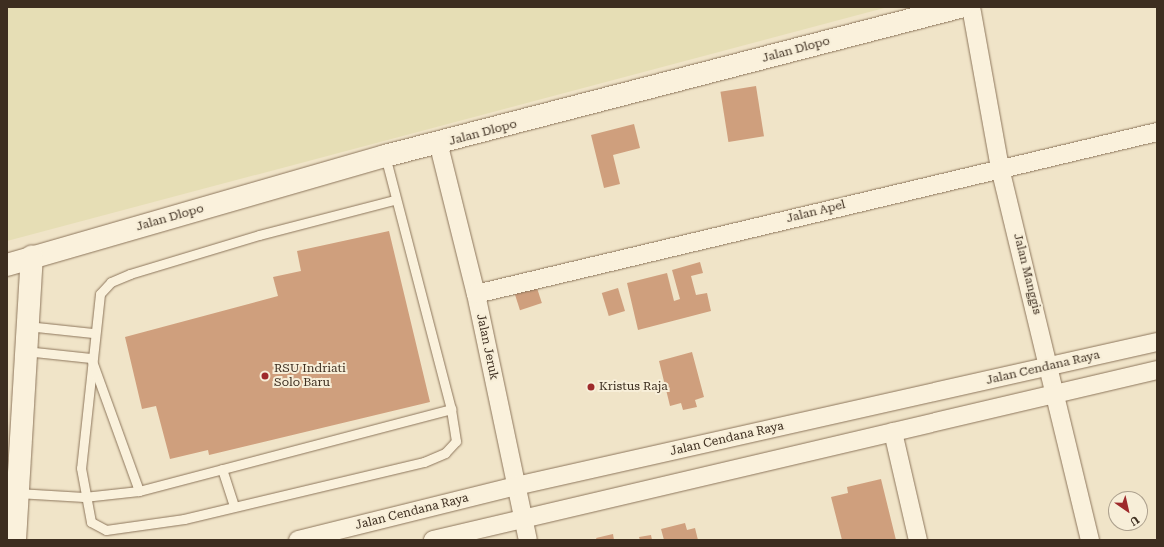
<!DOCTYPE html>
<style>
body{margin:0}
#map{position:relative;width:1164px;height:547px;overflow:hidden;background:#f0e4c8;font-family:"Roboto Serif",serif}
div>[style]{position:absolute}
.farmland>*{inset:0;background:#e6deb5}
.building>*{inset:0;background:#cf9f7d;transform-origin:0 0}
.roads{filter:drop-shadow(0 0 1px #8d765c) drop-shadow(0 0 1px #8d765c)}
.service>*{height:9px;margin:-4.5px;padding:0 4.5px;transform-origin:4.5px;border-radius:4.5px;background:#faf1dc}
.minor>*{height:18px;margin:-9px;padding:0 9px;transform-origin:9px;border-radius:9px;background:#faf1dc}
.tertiary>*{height:22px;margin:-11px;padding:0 11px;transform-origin:11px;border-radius:11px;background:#faf1dc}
.dots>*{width:11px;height:11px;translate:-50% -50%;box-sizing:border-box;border:2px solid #f7eed8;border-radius:50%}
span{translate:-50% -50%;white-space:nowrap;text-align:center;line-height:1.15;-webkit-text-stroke:4px #f7eed8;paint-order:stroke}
.street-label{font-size:12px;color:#3d2e20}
.poi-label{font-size:12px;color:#3d2e20}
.left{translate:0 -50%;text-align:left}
.frame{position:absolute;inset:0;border:8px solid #3d2e20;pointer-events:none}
.north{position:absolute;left:1108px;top:491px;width:40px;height:40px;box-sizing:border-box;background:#f7eed8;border:1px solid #ada18e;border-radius:50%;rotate:146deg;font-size:11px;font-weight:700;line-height:16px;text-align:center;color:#3d2e20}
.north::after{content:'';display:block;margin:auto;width:14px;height:18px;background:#9e2a2b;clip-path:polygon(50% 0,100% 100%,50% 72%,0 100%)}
</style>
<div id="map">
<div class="farmland">
<div style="clip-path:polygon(7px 7px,888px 7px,7px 241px)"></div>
</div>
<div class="building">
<div style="left:756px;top:86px;width:51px;height:36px;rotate:81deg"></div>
<div style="clip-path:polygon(634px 124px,640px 148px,613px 155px,620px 184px,604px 188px,591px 135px)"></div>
<div style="clip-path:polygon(389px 231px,430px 402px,209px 455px,208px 450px,170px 459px,156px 406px,142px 409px,125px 337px,278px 296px,273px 277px,301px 271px,297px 251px)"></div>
<div style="clip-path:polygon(700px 262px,703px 273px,691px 276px,696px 295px,707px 293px,711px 311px,638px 330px,627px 283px,667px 273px,674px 301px,680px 299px,672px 270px)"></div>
<div style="left:536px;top:285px;width:19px;height:23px;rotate:72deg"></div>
<div style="left:618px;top:288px;width:24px;height:17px;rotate:73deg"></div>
<div style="clip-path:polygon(692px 352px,704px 397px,695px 400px,697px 407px,683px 410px,681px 403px,670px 406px,659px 361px)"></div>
<div style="clip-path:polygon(881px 479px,896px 540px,842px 540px,831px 497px,848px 493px,847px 487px)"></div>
<div style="clip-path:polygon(685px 523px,687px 530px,695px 528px,698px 540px,664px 540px,661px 529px)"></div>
<div style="clip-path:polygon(613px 534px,614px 540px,597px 540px,596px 538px)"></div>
<div style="clip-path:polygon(651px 535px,652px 540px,640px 540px,639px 537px)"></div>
</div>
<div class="roads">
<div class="service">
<div style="left:394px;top:200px;width:139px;rotate:165.5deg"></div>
<div style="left:259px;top:235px;width:135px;rotate:163.2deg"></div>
<div style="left:130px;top:274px;width:21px;rotate:157deg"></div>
<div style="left:111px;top:282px;width:16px;rotate:133deg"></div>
<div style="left:100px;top:294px;width:175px;rotate:96.2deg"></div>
<div style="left:81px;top:468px;width:55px;rotate:79.5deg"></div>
<div style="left:91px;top:522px;width:17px;rotate:28deg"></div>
<div style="left:106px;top:530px;width:79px;rotate:-8deg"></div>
<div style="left:184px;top:519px;width:247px;rotate:-13.4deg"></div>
<div style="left:424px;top:462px;width:23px;rotate:-23deg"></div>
<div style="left:445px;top:453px;width:16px;rotate:-47deg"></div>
<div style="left:456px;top:441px;width:32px;rotate:-99deg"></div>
<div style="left:27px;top:326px;width:66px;rotate:6.1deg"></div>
<div style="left:25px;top:351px;width:66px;rotate:6.1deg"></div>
<div style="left:92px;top:361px;width:138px;rotate:70.1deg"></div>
<div style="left:222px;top:469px;width:39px;rotate:72deg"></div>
<div style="left:17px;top:493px;width:67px;rotate:3.4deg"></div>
<div style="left:84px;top:497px;width:55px;rotate:-6.2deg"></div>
<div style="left:139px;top:491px;width:323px;rotate:-14.7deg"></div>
<div style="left:451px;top:409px;width:261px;rotate:-104.6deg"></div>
</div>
<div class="minor">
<div style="left:971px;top:7px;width:164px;rotate:79.8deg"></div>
<div style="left:1000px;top:168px;width:383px;rotate:76.4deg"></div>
<div style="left:441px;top:154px;width:144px;rotate:76deg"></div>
<div style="left:476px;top:294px;width:251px;rotate:78.1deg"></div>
<div style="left:476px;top:294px;width:700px;rotate:-13.38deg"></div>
<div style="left:893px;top:432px;width:111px;rotate:77deg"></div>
<div style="left:298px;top:540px;width:225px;rotate:-13.9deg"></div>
<div style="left:516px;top:486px;width:657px;rotate:-12.66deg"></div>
<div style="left:433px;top:540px;width:744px;rotate:-13.21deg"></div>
</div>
<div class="tertiary">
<div style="left:7px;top:265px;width:393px;rotate:-16.1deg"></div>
<div style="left:385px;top:156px;width:594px;rotate:-14.53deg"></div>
<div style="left:15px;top:540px;width:284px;rotate:-86.6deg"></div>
</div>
</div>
<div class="dots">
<div style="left:265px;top:376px;background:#9e2a2b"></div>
<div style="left:591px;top:387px;background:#9e2a2b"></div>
</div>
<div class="street-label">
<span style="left:796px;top:50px;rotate:-15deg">Jalan Dlopo</span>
<span style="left:483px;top:133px;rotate:-15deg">Jalan Dlopo</span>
<span style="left:816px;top:212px;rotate:-14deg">Jalan Apel</span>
<span style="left:170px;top:218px;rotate:-16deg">Jalan Dlopo</span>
<span style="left:1027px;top:274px;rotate:76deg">Jalan Manggis</span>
<span style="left:487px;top:347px;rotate:78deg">Jalan Jeruk</span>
<span style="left:1043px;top:368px;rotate:-13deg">Jalan Cendana Raya</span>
<span style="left:727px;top:439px;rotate:-13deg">Jalan Cendana Raya</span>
<span style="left:412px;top:512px;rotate:-14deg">Jalan Cendana Raya</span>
</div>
<div class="poi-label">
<span class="left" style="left:274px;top:376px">RSU Indriati<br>Solo Baru</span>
<span class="left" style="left:599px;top:387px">Kristus Raja</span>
</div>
<div class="frame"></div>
<div class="north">U</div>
</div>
